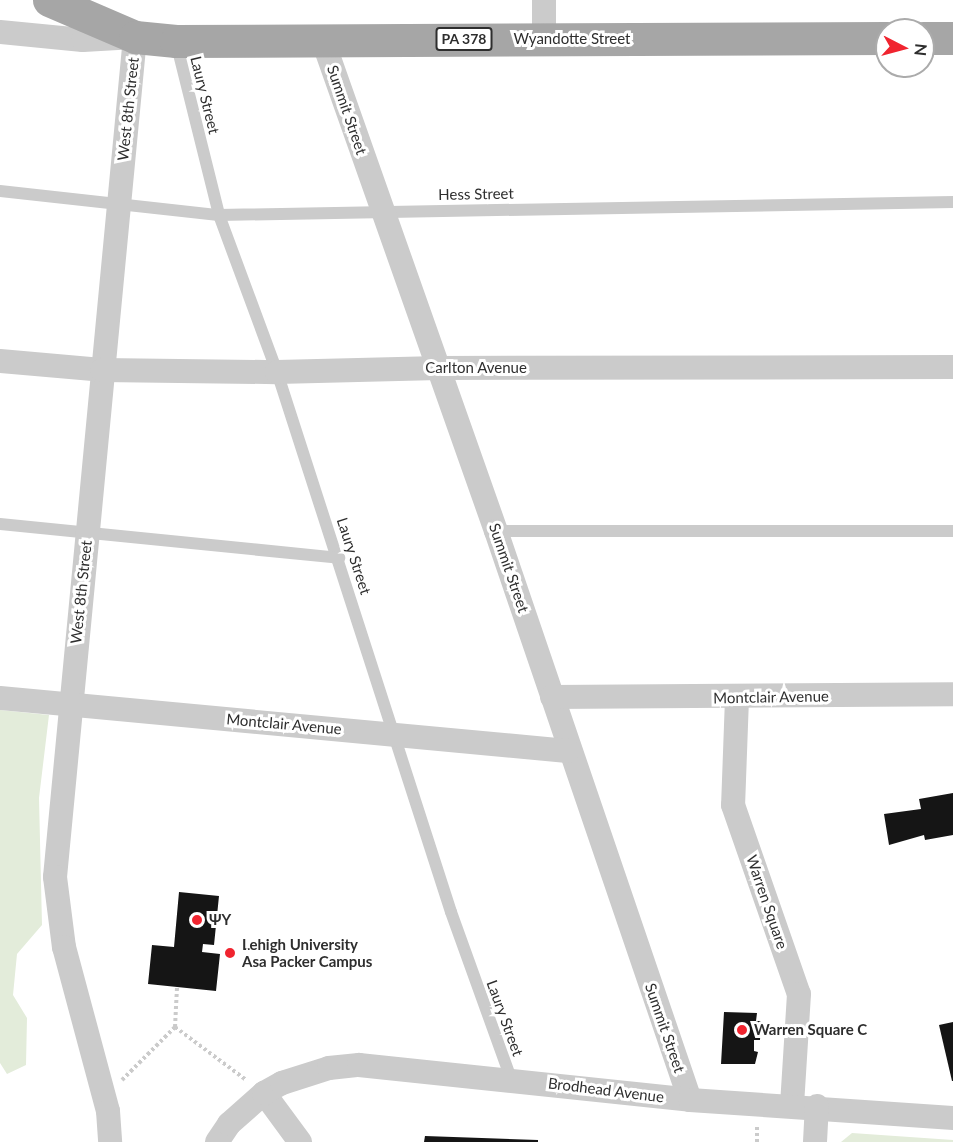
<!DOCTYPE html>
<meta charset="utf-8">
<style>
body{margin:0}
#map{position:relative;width:953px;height:1142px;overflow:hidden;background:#fff;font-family:Lato,sans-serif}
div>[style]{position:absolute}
.green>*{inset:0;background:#e3ecda}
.building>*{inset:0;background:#151515}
.path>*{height:4px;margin-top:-2px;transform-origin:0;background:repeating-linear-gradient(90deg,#cbcbcb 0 3px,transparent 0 6px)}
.lane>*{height:12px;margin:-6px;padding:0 6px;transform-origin:6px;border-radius:6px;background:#cbcbcb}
.street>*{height:24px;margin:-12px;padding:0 12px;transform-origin:12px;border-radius:12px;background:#cbcbcb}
.primary>*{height:33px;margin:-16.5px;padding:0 16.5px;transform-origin:16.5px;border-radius:16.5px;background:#a6a6a6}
.dots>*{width:16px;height:16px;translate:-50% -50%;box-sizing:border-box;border:3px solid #fff;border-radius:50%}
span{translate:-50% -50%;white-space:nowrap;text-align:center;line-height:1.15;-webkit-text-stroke:6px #fff;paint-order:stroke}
.shield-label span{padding:2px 4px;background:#fff;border:2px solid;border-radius:4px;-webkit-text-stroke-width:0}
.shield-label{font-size:14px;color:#2e2e2e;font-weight:700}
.street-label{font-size:15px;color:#2e2e2e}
.poi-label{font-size:15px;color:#2e2e2e;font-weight:700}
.left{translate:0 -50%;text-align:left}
.north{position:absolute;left:875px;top:18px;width:60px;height:60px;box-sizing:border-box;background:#fff;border:2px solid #ababab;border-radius:50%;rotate:96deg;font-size:16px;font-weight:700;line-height:24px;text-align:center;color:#2e2e2e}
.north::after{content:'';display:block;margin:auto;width:21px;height:27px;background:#f0242f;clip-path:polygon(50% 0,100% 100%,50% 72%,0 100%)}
</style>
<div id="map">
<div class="green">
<div style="clip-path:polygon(0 710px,49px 715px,39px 798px,42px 925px,17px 954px,13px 995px,27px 1018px,26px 1065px,7px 1074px,0 1063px)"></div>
<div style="clip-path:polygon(852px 1133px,953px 1140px,953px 1142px,841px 1142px)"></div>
</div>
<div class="building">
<div style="clip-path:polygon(953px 793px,953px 835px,925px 840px,924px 835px,889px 845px,884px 814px,921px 809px,919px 799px)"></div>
<div style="clip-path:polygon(179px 892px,219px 896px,214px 945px,203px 944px,202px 952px,220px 954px,216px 991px,148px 984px,152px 945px,174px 947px)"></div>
<div style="clip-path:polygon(724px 1012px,757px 1013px,756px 1021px,761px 1021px,760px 1040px,754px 1040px,754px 1051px,758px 1052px,755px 1064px,721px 1064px)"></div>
<div style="clip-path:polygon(953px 1022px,953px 1081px,952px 1081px,939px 1025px)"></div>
<div style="clip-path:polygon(425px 1136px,538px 1140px,538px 1142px,424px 1142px)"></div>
</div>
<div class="path">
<div style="left:175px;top:1027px;width:40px;rotate:-87.1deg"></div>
<div style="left:122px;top:1080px;width:75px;rotate:-45deg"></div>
<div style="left:175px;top:1027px;width:89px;rotate:36.7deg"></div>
<div style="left:757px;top:1142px;width:16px;rotate:-90deg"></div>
</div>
<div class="lane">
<div style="left:176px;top:42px;width:178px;rotate:76deg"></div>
<div style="left:219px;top:215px;width:167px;rotate:69.7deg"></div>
<div style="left:277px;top:372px;width:567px;rotate:72.14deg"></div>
<div style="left:451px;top:912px;width:177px;rotate:70.2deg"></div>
<div style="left:0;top:191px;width:220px;rotate:6.3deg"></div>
<div style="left:219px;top:215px;width:734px;rotate:-1.01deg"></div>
<div style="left:0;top:524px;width:341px;rotate:5.7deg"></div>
<div style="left:496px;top:531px;width:457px"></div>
</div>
<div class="street">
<div style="left:544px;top:0;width:39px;rotate:90deg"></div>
<div style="left:0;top:32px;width:83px;rotate:5.5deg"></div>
<div style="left:83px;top:40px;width:52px;rotate:-3.3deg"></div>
<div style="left:135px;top:37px;width:844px;rotate:95.44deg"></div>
<div style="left:55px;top:877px;width:71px;rotate:82.7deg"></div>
<div style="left:64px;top:947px;width:170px;rotate:75deg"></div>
<div style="left:108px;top:1111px;width:31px;rotate:86deg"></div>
<div style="left:322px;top:38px;width:523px;rotate:70.56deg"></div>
<div style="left:496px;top:531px;width:601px;rotate:71.17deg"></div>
<div style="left:0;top:361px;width:102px;rotate:5deg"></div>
<div style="left:102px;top:370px;width:175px;rotate:0.7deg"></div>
<div style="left:277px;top:372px;width:162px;rotate:-1.4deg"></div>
<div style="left:439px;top:368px;width:514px;rotate:-0.11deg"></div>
<div style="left:552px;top:697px;width:401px;rotate:-0.4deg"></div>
<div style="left:0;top:698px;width:570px;rotate:5.33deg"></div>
<div style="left:737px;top:698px;width:107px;rotate:92.1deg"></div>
<div style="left:733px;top:805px;width:200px;rotate:70.8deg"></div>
<div style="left:799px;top:994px;width:111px;rotate:93.6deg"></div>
<div style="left:264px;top:1093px;width:61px;rotate:53.7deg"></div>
<div style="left:217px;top:1142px;width:22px;rotate:-56deg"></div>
<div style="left:229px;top:1124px;width:47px;rotate:-41.5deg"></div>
<div style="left:264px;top:1093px;width:21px;rotate:-29deg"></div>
<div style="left:282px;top:1083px;width:49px;rotate:-17.7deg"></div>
<div style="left:329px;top:1068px;width:30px;rotate:-6deg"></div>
<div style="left:359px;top:1065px;width:333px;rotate:6deg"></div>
<div style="left:690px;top:1100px;width:264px;rotate:3.9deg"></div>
<div style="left:815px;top:1142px;width:36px;rotate:-87deg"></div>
</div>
<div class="primary">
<div style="left:49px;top:0;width:94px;rotate:23.3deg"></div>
<div style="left:135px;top:37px;width:41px;rotate:5.6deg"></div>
<div style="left:176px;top:41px;width:711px;rotate:-0.24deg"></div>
<div style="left:923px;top:38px;width:30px"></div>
</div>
<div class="dots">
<div style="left:197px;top:920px;background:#f0242f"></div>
<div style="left:230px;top:953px;background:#f0242f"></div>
<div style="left:742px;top:1030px;background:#f0242f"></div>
</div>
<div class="shield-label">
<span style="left:464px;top:39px">PA 378</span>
</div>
<div class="street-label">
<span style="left:572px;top:39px">Wyandotte Street</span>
<span style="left:205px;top:95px;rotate:76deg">Laury Street</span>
<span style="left:128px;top:109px;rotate:-84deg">West 8th Street</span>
<span style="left:347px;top:110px;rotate:71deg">Summit Street</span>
<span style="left:476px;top:194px;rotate:-1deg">Hess Street</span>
<span style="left:476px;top:368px">Carlton Avenue</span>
<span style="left:354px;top:556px;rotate:72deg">Laury Street</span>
<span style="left:509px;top:568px;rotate:71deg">Summit Street</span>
<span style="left:81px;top:592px;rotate:-84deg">West 8th Street</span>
<span style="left:771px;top:697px;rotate:-1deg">Montclair Avenue</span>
<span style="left:284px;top:724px;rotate:5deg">Montclair Avenue</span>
<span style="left:767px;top:902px;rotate:71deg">Warren Square</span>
<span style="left:505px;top:1018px;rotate:70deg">Laury Street</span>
<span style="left:665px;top:1028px;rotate:71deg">Summit Street</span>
<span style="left:606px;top:1090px;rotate:7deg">Brodhead Avenue</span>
</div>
<div class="poi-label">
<span class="left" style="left:209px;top:920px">ΨΥ</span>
<span class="left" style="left:242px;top:953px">Lehigh University<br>Asa Packer Campus</span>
<span class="left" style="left:754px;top:1030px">Warren Square C</span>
</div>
<div class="north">N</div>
</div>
